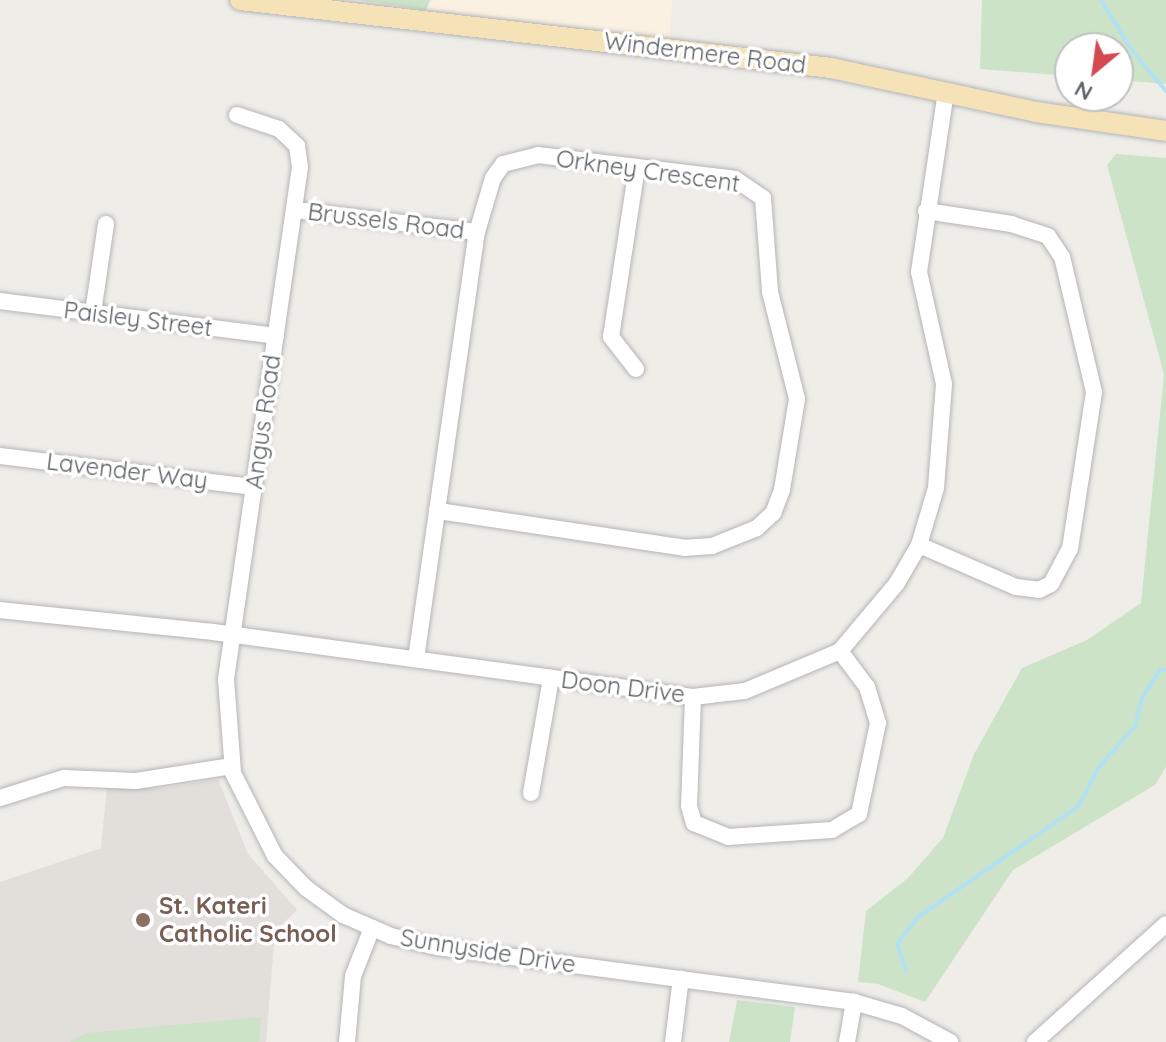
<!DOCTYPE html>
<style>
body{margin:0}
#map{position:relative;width:1166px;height:1042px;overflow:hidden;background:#efede8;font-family:Quicksand,sans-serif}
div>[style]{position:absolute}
.commercial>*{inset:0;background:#faf1e2}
.education>*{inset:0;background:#e2ded9}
.green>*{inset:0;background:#cce3c8}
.stream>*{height:4px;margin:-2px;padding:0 2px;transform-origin:2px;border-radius:2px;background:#b3e1f4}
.roads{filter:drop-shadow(0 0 2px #b3b5b8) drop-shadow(0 0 2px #b3b5b8)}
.minor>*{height:16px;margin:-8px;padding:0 8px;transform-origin:8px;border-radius:8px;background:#fff}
.major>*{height:20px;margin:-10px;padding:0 10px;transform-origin:10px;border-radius:10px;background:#f5e2b7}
.dots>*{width:22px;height:22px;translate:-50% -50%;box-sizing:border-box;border:4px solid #fff;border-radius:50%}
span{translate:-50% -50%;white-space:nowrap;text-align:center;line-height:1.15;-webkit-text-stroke:7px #fff;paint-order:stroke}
.street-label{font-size:24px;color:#5f6366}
.education-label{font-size:24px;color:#785e54;font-weight:700}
.left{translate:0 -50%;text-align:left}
.north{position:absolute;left:1054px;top:32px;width:80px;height:80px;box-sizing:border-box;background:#fff;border:2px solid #bfc1c2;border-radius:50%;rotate:209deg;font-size:22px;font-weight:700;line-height:32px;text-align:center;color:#5f6366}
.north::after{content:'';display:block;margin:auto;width:28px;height:36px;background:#d34a53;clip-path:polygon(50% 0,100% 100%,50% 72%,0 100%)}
</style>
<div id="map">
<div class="commercial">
<div style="clip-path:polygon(432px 0,672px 0,670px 39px,426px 10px)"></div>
</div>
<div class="education">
<div style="clip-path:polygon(218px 779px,248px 854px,297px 910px,275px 931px,266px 1042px,0 1042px,0 882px,101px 848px,107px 786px,160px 789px)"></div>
</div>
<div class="green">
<div style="clip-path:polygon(357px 0,430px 0,426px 10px)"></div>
<div style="clip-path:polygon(982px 0,1166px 0,1166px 84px,1118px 80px,1118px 48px,1070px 48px,1070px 76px,980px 69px)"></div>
<div style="clip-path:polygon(1116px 154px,1166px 158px,1166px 767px,1155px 785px,1013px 870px,925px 1002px,878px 984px,858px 982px,866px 911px,908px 878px,943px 838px,974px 754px,1022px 668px,1087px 640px,1141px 603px,1164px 374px,1107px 165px)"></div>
<div style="clip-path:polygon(737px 1000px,795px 1007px,790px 1042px,729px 1042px)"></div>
<div style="clip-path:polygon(261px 1017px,259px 1042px,70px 1042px,87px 1033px)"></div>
</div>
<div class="stream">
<div style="left:1101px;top:0;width:61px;rotate:58.4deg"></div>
<div style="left:1133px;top:52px;width:51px;rotate:49.8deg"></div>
<div style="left:906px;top:971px;width:28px;rotate:-108deg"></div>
<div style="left:897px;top:944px;width:34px;rotate:-52deg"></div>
<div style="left:918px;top:917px;width:196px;rotate:-34.6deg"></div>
<div style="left:1079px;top:806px;width:42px;rotate:-63.4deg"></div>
<div style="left:1098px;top:768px;width:56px;rotate:-48.6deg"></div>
<div style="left:1135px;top:726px;width:29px;rotate:-76deg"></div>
<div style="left:1142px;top:698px;width:33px;rotate:-57deg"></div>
<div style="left:1160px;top:670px;width:6px"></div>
</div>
<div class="roads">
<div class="minor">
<div style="left:237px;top:115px;width:44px;rotate:18.4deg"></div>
<div style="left:279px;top:129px;width:25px;rotate:43deg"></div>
<div style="left:297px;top:146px;width:21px;rotate:82deg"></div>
<div style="left:300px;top:167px;width:517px;rotate:98.22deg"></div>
<div style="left:226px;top:679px;width:94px;rotate:85.7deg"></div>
<div style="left:233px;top:773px;width:93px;rotate:63.2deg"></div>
<div style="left:275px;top:856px;width:45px;rotate:45.9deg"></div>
<div style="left:306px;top:888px;width:46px;rotate:36.1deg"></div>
<div style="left:343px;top:915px;width:52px;rotate:23.6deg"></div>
<div style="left:391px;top:936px;width:47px;rotate:13.4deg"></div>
<div style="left:437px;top:947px;width:421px;rotate:7.5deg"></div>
<div style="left:854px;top:1002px;width:50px;rotate:16.3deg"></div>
<div style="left:902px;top:1016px;width:55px;rotate:28.4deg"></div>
<div style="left:295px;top:210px;width:183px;rotate:6.9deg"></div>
<div style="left:0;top:301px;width:278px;rotate:7.2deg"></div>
<div style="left:93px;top:313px;width:90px;rotate:-81.7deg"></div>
<div style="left:636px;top:369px;width:41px;rotate:-128deg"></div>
<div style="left:611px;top:337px;width:172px;rotate:-81.3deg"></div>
<div style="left:0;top:456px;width:256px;rotate:7deg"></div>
<div style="left:919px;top:545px;width:106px;rotate:23.4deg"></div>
<div style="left:1016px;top:587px;width:23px;rotate:7deg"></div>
<div style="left:1039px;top:590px;width:13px;rotate:-27deg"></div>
<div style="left:1051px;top:584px;width:40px;rotate:-62deg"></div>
<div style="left:1070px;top:549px;width:159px;rotate:-81.3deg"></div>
<div style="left:1094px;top:392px;width:139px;rotate:-103.3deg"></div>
<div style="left:1062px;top:257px;width:25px;rotate:-124deg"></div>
<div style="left:1048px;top:236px;width:38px;rotate:-162deg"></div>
<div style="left:1012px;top:224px;width:87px;rotate:-171.4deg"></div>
<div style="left:0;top:610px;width:214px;rotate:5.9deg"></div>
<div style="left:213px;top:632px;width:484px;rotate:7.7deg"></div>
<div style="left:693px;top:697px;width:52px;rotate:-6.6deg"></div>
<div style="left:745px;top:691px;width:103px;rotate:-22.8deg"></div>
<div style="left:840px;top:651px;width:89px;rotate:-50deg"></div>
<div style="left:897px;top:583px;width:44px;rotate:-59.9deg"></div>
<div style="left:919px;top:545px;width:59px;rotate:-73.4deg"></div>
<div style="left:936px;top:488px;width:104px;rotate:-85.6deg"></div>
<div style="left:944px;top:384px;width:115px;rotate:-102.6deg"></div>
<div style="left:919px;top:272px;width:183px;rotate:-81.5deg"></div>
<div style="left:416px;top:659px;width:431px;rotate:-81.9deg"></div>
<div style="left:477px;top:232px;width:56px;rotate:-73.5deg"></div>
<div style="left:493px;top:178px;width:17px;rotate:-54deg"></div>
<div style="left:503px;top:164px;width:36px;rotate:-14deg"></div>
<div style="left:538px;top:155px;width:198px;rotate:6.9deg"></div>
<div style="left:735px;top:179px;width:34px;rotate:34deg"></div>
<div style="left:763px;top:198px;width:94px;rotate:85.7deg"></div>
<div style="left:770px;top:292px;width:110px;rotate:75.8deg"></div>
<div style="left:797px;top:399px;width:92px;rotate:99.4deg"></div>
<div style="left:782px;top:490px;width:25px;rotate:111deg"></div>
<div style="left:773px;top:513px;width:22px;rotate:137deg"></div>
<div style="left:757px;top:528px;width:48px;rotate:158.2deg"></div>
<div style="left:712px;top:546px;width:26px;rotate:176deg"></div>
<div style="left:686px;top:548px;width:252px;rotate:-171.5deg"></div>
<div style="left:693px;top:697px;width:109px;rotate:92.1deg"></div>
<div style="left:689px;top:806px;width:18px;rotate:74deg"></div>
<div style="left:694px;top:823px;width:37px;rotate:22deg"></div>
<div style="left:728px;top:837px;width:104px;rotate:-3.9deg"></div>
<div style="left:832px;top:830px;width:31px;rotate:-31deg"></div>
<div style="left:859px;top:814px;width:93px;rotate:-78.2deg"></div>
<div style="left:878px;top:723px;width:38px;rotate:-107deg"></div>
<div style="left:867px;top:687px;width:45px;rotate:-126.9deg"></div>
<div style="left:531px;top:793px;width:117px;rotate:-80.1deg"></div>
<div style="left:0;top:798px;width:67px;rotate:-17.4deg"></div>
<div style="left:64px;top:778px;width:72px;rotate:2.4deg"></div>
<div style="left:136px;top:781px;width:97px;rotate:-8.9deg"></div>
<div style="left:347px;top:1042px;width:66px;rotate:-84.8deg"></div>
<div style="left:353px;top:976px;width:52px;rotate:-68.4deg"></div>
<div style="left:673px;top:1042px;width:64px;rotate:-82.9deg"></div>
<div style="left:847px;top:1042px;width:41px;rotate:-80.1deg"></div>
<div style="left:1035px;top:1042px;width:176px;rotate:-42deg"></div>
</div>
<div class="major">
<div style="left:240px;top:0;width:595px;rotate:6.56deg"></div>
<div style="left:831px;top:68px;width:210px;rotate:12.1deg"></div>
<div style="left:1036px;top:112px;width:131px;rotate:8.3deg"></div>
</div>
</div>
<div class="dots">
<div style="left:143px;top:920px;background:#8d6e63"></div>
</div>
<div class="street-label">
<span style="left:705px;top:53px;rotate:7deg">Windermere Road</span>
<span style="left:648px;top:171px;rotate:8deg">Orkney Crescent</span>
<span style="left:386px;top:221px;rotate:7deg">Brussels Road</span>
<span style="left:138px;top:319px;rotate:7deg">Paisley Street</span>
<span style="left:263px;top:422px;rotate:-82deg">Angus Road</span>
<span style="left:127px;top:471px;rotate:7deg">Lavender Way</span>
<span style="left:623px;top:687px;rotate:7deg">Doon Drive</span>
<span style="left:488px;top:951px;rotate:9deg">Sunnyside Drive</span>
</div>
<div class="education-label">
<span class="left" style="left:159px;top:920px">St. Kateri<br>Catholic School</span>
</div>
<div class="north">N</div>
</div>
